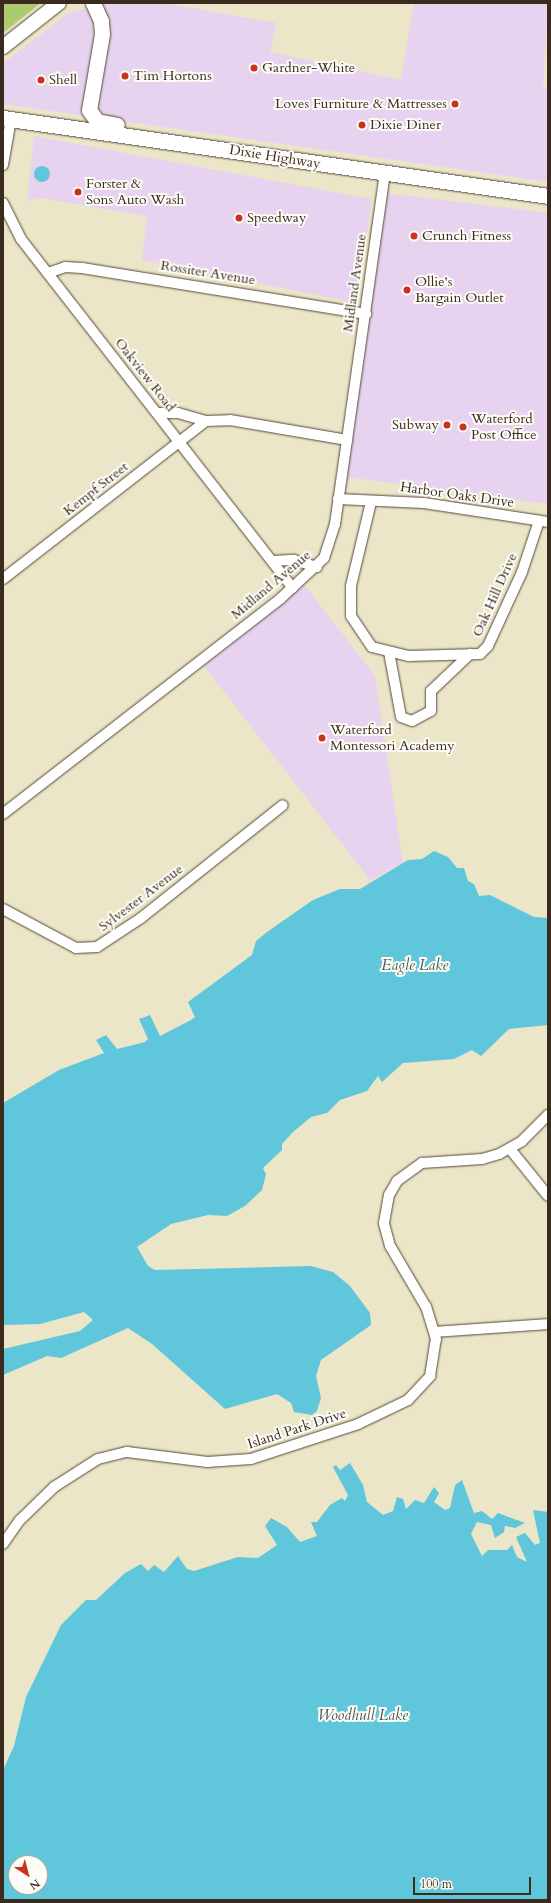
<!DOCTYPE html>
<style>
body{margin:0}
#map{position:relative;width:551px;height:1903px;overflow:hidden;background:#ebe6c8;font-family:Cardo,serif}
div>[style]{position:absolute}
.built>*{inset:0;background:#e7d2ef}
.green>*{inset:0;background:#adca71}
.water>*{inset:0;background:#5fc6dc}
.round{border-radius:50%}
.roads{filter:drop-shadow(0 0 1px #554638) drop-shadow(0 0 1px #554638)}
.street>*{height:10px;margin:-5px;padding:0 5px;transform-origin:5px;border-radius:5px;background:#fff}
.secondary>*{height:14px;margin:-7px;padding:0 7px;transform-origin:7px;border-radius:7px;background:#fff}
.primary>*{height:15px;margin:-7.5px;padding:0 7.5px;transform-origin:7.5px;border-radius:7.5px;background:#fff}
.dots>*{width:11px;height:11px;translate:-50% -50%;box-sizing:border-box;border:2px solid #fdfcf7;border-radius:50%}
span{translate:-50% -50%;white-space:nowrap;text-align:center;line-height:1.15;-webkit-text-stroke:4px #fdfcf7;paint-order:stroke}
.poi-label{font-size:14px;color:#3b2a1e}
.left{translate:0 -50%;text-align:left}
.right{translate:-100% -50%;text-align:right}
.street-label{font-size:14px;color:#3b2a1e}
.water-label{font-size:15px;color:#465957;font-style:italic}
.frame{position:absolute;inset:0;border:4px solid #3b2a1e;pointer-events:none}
.north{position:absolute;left:8px;top:1855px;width:40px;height:40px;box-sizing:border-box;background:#fdfcf7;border:1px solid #afa8a0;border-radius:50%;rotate:144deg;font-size:11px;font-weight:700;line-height:16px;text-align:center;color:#3b2a1e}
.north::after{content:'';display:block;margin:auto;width:14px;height:18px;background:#c8321e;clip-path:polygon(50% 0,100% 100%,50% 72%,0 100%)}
.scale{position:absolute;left:413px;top:1877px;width:118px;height:18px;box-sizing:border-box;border:2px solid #3b2a1e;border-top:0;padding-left:5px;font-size:12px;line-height:14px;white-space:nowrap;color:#3b2a1e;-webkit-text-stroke:3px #fdfcf7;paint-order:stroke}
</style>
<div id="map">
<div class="built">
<div style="clip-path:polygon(111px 3px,165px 3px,276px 23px,270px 52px,401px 80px,414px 3px,548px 3px,543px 88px,548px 89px,548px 182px,3px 104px,3px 63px,69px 13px)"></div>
<div style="clip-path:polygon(34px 136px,372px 199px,356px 303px,142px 260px,147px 216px,40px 198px,27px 201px)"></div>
<div style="clip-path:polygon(385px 193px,548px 213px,548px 504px,347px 477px)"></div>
<div style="clip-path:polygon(303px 583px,375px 676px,403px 863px,370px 880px,201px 662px)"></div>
</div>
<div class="green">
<div style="clip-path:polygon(3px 3px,41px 3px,3px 33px)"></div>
</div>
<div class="water">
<div class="round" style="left:34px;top:166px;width:16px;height:16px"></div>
<div style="clip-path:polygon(434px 851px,448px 857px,457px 868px,464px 868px,468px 881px,474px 884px,479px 896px,490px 895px,534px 917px,548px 918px,548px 1025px,509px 1029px,481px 1056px,472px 1050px,454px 1059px,403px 1063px,382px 1082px,378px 1076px,367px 1091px,340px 1100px,327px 1113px,311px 1117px,293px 1132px,282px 1144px,282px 1150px,263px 1168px,266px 1174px,262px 1190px,245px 1206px,227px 1216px,208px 1215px,171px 1224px,137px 1247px,148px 1266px,155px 1270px,311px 1266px,333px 1272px,350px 1286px,370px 1313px,371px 1325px,321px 1360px,316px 1376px,321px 1398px,317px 1411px,312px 1415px,294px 1412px,291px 1403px,277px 1394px,225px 1409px,152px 1344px,128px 1328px,61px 1358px,47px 1356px,3px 1375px,3px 1349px,80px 1331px,93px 1320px,84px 1312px,40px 1324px,3px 1325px,3px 1103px,59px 1070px,104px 1053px,96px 1040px,106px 1035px,117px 1049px,145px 1042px,148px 1039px,139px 1019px,145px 1017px,150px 1015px,160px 1036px,191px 1020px,195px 1017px,188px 1002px,252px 955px,256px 941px,267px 932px,313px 900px,340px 889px,360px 889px,408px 860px,422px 859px)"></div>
<div style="clip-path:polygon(evenodd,350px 1463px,363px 1485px,367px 1502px,383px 1515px,393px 1511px,397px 1497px,403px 1499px,406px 1509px,415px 1500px,424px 1503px,434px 1487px,439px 1493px,434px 1502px,445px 1510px,450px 1508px,455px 1485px,462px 1480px,474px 1513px,482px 1511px,492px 1519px,498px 1513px,525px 1523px,515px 1528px,505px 1526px,504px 1532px,495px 1538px,491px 1525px,477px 1522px,471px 1534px,482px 1556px,488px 1550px,507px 1550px,512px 1545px,517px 1557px,527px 1562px,516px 1537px,525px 1533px,535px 1545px,540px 1543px,533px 1510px,548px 1512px,548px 1900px,3px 1900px,3px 1770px,14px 1746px,26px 1697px,61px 1625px,86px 1600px,96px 1600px,125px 1573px,141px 1564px,148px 1571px,154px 1565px,164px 1572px,178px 1556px,187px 1569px,194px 1571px,238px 1557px,258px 1558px,277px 1545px,265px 1526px,271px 1518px,287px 1527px,300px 1542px,317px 1536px,311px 1522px,317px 1522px,330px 1505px,342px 1498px,345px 1501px,348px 1495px,333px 1467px,336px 1465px,340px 1470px,350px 1463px,16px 1863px,40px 1863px,40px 1887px,16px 1887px,16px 1863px)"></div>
</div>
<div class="roads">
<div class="street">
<div style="left:3px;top:165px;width:47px;rotate:-80.1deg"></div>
<div style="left:3px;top:203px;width:40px;rotate:63.4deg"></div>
<div style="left:21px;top:239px;width:442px;rotate:52.1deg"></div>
<div style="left:48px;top:273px;width:18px;rotate:-19deg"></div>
<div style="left:65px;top:267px;width:17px;rotate:3deg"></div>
<div style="left:82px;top:268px;width:288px;rotate:9.2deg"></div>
<div style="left:157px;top:413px;width:21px"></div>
<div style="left:178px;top:413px;width:29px;rotate:16deg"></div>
<div style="left:338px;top:499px;width:86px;rotate:2.7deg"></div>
<div style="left:424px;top:503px;width:125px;rotate:8.7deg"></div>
<div style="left:371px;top:502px;width:86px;rotate:103.4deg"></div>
<div style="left:351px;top:586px;width:30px;rotate:90deg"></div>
<div style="left:351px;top:616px;width:37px;rotate:56deg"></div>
<div style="left:372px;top:647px;width:38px;rotate:14deg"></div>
<div style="left:409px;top:656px;width:71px;rotate:-1.6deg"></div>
<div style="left:480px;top:654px;width:11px;rotate:-45deg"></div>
<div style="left:488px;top:646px;width:81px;rotate:-65.3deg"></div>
<div style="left:522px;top:572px;width:54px;rotate:-71.6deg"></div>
<div style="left:272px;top:561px;width:22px;rotate:-3deg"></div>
<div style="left:294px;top:560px;width:24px;rotate:17deg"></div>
<div style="left:3px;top:579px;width:257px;rotate:-37.9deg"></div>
<div style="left:206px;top:421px;width:24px;rotate:-2deg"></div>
<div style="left:230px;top:420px;width:119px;rotate:9.7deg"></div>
<div style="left:389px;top:652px;width:66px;rotate:79.5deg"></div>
<div style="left:401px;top:717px;width:12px;rotate:20deg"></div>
<div style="left:412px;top:721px;width:21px;rotate:-28deg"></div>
<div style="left:431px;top:711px;width:20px;rotate:-90deg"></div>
<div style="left:431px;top:691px;width:54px;rotate:-43.5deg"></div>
<div style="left:3px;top:814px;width:351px;rotate:-37.8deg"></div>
<div style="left:280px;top:599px;width:60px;rotate:-43deg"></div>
<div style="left:324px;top:558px;width:36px;rotate:-72deg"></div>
<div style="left:335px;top:524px;width:356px;rotate:-81.9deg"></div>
<div style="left:3px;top:909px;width:83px;rotate:28.1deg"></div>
<div style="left:76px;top:948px;width:21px;rotate:-3deg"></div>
<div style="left:97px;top:947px;width:53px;rotate:-33.4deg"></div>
<div style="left:141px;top:918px;width:181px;rotate:-38.5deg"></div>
<div style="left:510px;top:1149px;width:60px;rotate:51deg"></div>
<div style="left:435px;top:1332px;width:113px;rotate:-4deg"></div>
<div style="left:3px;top:1544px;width:29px;rotate:-55deg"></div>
<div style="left:20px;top:1520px;width:47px;rotate:-44.1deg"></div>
<div style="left:54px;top:1487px;width:52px;rotate:-32.5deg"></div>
<div style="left:98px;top:1459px;width:30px;rotate:-14deg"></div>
<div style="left:127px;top:1452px;width:81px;rotate:7.1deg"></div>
<div style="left:207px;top:1462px;width:44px;rotate:-3.9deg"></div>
<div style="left:251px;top:1459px;width:113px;rotate:-18.1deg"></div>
<div style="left:358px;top:1424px;width:55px;rotate:-25.6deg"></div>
<div style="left:408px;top:1400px;width:33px;rotate:-47deg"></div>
<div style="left:430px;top:1376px;width:37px;rotate:-81deg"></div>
<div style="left:436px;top:1339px;width:34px;rotate:-107deg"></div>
<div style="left:426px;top:1307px;width:71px;rotate:-120.5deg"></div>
<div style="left:390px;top:1246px;width:24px;rotate:-105deg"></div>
<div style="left:384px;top:1223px;width:28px;rotate:-80deg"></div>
<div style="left:389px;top:1195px;width:16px;rotate:-60deg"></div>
<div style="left:397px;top:1181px;width:31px;rotate:-36deg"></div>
<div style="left:422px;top:1163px;width:60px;rotate:-3.8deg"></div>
<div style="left:482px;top:1159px;width:18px;rotate:-16deg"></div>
<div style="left:499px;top:1154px;width:26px;rotate:-29deg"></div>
<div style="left:522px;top:1141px;width:37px;rotate:-45deg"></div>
</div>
<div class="secondary">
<div style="left:3px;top:47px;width:71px;rotate:-38.2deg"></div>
</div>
<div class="primary">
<div style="left:93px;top:3px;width:20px;rotate:66deg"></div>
<div style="left:101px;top:21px;width:13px;rotate:86deg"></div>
<div style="left:102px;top:34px;width:77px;rotate:99.7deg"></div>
<div style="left:89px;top:110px;width:14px;rotate:54deg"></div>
<div style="left:97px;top:121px;width:20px;rotate:11deg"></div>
<div style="left:3px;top:118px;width:551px;rotate:8.14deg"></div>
</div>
</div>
<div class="dots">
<div style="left:254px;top:68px;background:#c8321e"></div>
<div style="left:125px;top:76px;background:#c8321e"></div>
<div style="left:41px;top:80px;background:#c8321e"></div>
<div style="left:455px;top:104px;background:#c8321e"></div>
<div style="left:362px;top:125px;background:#c8321e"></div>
<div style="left:78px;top:192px;background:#c8321e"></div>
<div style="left:239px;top:218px;background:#c8321e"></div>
<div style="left:414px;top:236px;background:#c8321e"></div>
<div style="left:407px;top:290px;background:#c8321e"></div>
<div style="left:447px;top:425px;background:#c8321e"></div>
<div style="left:463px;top:427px;background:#c8321e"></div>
<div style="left:322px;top:738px;background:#c8321e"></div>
</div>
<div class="poi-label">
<span class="left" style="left:262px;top:68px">Gardner-White</span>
<span class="left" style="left:133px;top:76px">Tim Hortons</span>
<span class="left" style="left:49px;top:80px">Shell</span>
<span class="right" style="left:447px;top:104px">Loves Furniture &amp; Mattresses</span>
<span class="left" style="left:370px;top:125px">Dixie Diner</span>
<span class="left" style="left:86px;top:192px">Forster &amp;<br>Sons Auto Wash</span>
<span class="left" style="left:247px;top:218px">Speedway</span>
<span class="left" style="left:422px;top:236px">Crunch Fitness</span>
<span class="left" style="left:415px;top:290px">Ollie's<br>Bargain Outlet</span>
<span class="left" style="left:471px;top:427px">Waterford<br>Post Office</span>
<span class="right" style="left:439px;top:425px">Subway</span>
<span class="left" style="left:330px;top:738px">Waterford<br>Montessori Academy</span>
</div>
<div class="street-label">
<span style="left:275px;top:157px;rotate:9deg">Dixie Highway</span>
<span style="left:208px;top:273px;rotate:9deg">Rossiter Avenue</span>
<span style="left:355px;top:283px;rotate:-82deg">Midland Avenue</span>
<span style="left:145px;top:375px;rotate:52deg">Oakview Road</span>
<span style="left:96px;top:489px;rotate:-38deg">Kempf Street</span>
<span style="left:457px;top:495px;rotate:8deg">Harbor Oaks Drive</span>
<span style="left:271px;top:585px;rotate:-40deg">Midland Avenue</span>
<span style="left:495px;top:595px;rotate:-66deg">Oak Hill Drive</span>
<span style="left:141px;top:898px;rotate:-37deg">Sylvester Avenue</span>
<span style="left:297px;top:1429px;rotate:-18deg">Island Park Drive</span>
</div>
<div class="water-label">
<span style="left:415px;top:966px">Eagle Lake</span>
<span style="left:363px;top:1716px">Woodhull Lake</span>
</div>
<div class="frame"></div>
<div class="north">N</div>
<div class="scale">100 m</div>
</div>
